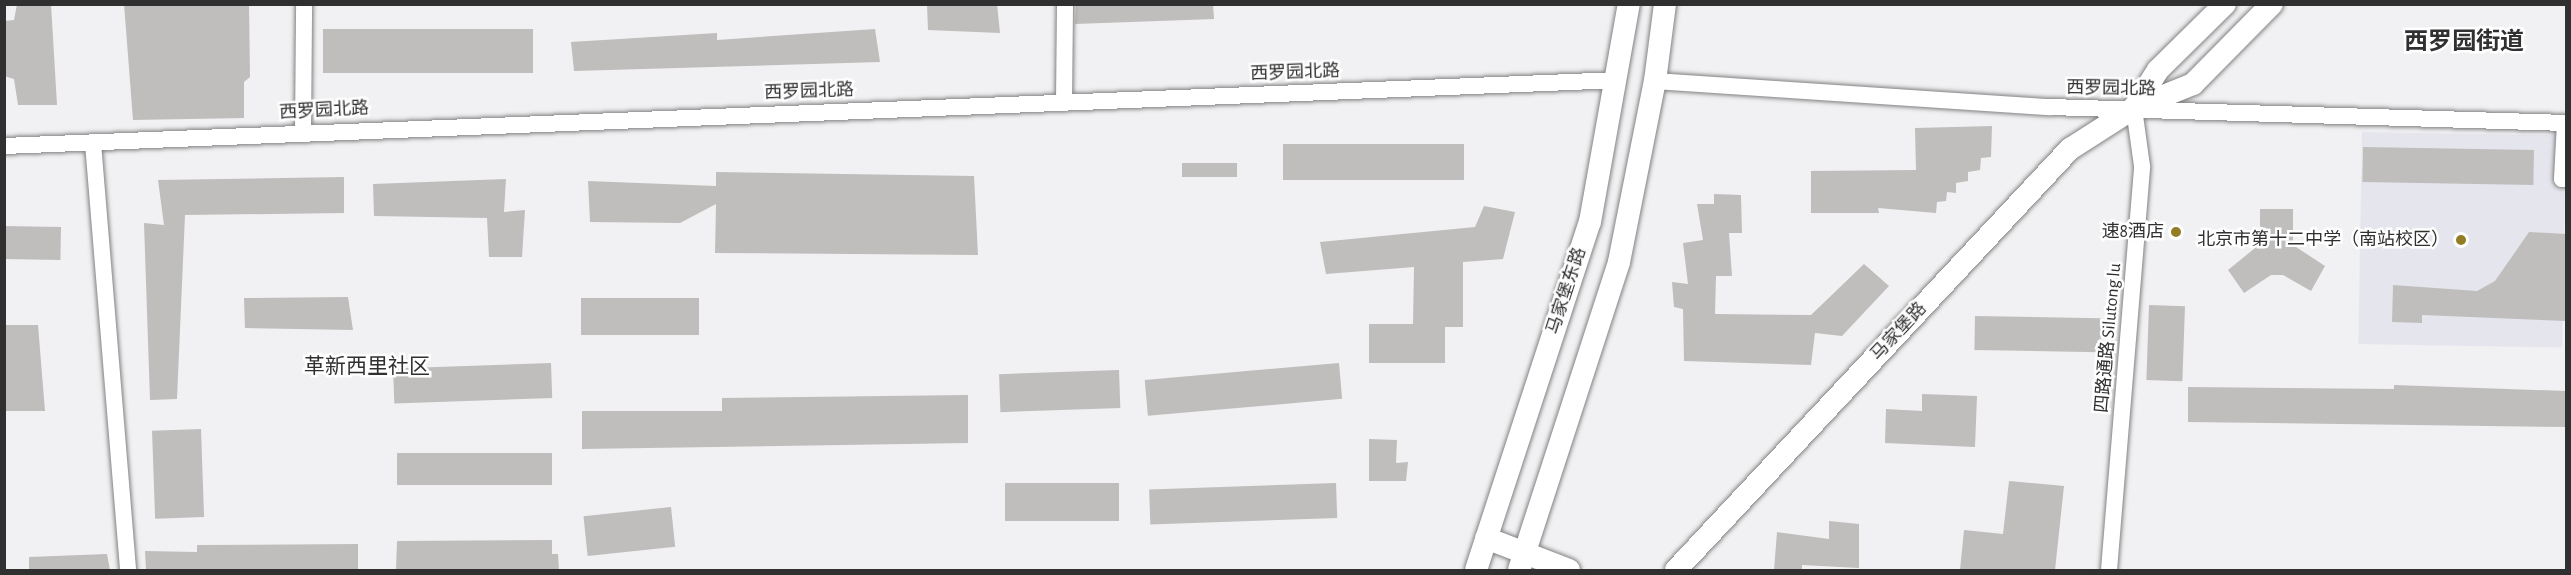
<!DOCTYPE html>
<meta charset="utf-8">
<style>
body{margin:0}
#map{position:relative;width:2571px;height:575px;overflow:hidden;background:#f1f1f3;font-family:"Alegreya Sans","Noto Sans SC",sans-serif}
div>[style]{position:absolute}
.built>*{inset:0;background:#e5e5ee;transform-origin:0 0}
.building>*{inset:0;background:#bfbebd;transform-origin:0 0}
.roads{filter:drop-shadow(0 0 2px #828283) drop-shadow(0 0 2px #828283)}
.street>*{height:16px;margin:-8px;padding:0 8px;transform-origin:8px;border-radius:8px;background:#fff}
.secondary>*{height:22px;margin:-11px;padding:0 11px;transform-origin:11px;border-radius:11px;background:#fff}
.dots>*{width:16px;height:16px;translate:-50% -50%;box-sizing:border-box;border:3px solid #fefeff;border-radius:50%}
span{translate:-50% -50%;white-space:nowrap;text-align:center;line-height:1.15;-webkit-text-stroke:5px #fefeff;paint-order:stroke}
.street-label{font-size:18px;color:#303030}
.poi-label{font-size:18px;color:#303030}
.right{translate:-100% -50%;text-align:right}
.quarter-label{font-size:21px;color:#303030}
.district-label{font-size:24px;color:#303030;font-weight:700}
.frame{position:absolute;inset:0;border:6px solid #303030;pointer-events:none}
</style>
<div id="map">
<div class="built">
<div style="left:2362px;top:132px;width:204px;height:212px;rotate:1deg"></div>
</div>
<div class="building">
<div style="clip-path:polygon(17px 4px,51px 4px,57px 105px,18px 105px,14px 79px,4px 76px,4px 21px,14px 20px)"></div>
<div style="clip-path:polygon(124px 4px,249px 4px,250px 77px,244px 82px,244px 118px,133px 120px)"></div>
<div style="clip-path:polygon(927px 4px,997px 4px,1000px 33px,928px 30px)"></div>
<div style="clip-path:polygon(1076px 4px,1213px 4px,1214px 19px,1075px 24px)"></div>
<div style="left:533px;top:29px;width:44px;height:210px;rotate:90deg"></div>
<div style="clip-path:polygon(875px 29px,880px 62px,574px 71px,571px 42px,717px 33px,717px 40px)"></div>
<div style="clip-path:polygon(1992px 126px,1991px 157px,1981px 158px,1980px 170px,1968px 172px,1968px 181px,1956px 183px,1956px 193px,1947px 192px,1946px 201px,1937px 202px,1936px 213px,1878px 208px,1879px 213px,1811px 213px,1811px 171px,1916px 170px,1915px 128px)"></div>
<div style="left:1464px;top:144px;width:36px;height:181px;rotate:90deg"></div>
<div style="left:2363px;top:147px;width:171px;height:35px;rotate:1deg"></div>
<div style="left:1182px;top:163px;width:55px;height:14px"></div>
<div style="clip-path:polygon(716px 172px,974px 176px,978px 255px,715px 253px,716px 204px,680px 223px,590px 222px,588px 181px,716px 186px)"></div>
<div style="clip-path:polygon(344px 177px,344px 213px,185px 215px,177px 399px,150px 400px,144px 223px,164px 225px,158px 180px)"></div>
<div style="clip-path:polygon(506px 179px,504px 212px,525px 210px,522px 257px,489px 257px,487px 218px,374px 216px,373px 184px)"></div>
<div style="clip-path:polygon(1714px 194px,1741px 195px,1742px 233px,1729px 233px,1732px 276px,1716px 276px,1715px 314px,1811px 315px,1864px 264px,1889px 286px,1842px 336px,1815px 333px,1811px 365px,1684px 361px,1683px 309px,1674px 307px,1672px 282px,1688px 284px,1683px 243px,1703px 240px,1697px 204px,1714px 204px)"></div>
<div style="clip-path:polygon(1484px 206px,1515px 212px,1503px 259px,1463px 262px,1463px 327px,1445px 327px,1445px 363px,1369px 363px,1369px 324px,1413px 324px,1414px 267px,1326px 274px,1320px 242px,1475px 227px)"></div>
<div style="clip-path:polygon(2260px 209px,2293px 209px,2293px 245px,2325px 266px,2311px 291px,2283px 275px,2271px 275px,2244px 293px,2228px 270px,2260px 244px)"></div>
<div style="left:4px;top:226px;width:57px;height:33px;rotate:1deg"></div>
<div style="clip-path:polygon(2529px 232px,2566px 234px,2566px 321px,2422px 315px,2422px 323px,2392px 322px,2393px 285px,2477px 291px,2495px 281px)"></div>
<div style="clip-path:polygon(348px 297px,353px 330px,245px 328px,244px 298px)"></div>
<div style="left:581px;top:298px;width:118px;height:37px"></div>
<div style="left:2149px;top:305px;width:36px;height:75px;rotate:2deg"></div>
<div style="left:1975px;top:316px;width:126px;height:34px;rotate:1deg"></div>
<div style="clip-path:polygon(4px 325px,38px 325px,45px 411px,4px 411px)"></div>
<div style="left:551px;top:363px;width:35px;height:158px;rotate:88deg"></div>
<div style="left:1339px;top:363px;width:36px;height:195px;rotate:85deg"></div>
<div style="left:1119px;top:370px;width:38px;height:120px;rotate:88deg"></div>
<div style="clip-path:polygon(2394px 385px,2566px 391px,2566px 427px,2188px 422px,2188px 387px,2394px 389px)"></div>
<div style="clip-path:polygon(1922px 394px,1977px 396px,1975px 447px,1885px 443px,1886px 409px,1922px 411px)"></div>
<div style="clip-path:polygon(968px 395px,968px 443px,582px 449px,582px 411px,722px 411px,722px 398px)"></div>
<div style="left:201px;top:429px;width:88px;height:49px;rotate:88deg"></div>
<div style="clip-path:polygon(1369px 439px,1397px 440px,1396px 463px,1408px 462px,1406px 481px,1369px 481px)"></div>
<div style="left:552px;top:453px;width:32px;height:155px;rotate:90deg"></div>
<div style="clip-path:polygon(2009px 481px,2064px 486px,2055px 570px,1960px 570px,1964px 530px,2003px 534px)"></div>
<div style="left:1005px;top:483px;width:114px;height:38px"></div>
<div style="left:1336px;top:483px;width:35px;height:187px;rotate:88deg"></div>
<div style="left:671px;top:507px;width:40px;height:88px;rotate:84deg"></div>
<div style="clip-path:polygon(1829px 521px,1859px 524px,1859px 568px,1802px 565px,1802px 570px,1774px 570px,1777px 532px,1829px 539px)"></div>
<div style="clip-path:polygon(552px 540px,552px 554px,558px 554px,559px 570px,396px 570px,397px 541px)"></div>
<div style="clip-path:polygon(358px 544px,358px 570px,146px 570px,145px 551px,197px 552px,197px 545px)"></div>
<div style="clip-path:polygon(107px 554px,110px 570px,29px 570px,29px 557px)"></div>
</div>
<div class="roads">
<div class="street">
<div style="left:1655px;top:81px;width:395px;rotate:3.8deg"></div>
<div style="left:2049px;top:107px;width:517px;rotate:1.77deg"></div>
<div style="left:1064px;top:101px;width:97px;rotate:-89.4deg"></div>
<div style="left:2565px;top:123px;width:56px;rotate:93.1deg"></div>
<div style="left:2562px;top:179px;width:4px"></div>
<div style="left:303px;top:131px;width:127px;rotate:-89.5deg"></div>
<div style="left:93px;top:143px;width:428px;rotate:85.3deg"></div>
<div style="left:4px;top:146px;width:1613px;rotate:-2.34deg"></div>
<div style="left:2109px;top:570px;width:405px;rotate:-85.3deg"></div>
<div style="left:2142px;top:166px;width:59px;rotate:-97.9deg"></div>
</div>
<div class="secondary">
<div style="left:2134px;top:108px;width:45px;rotate:-57.7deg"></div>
<div style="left:2158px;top:70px;width:94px;rotate:-44.6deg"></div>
<div style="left:1486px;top:538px;width:89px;rotate:21.1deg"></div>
<div style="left:1476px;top:570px;width:366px;rotate:-71.9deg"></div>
<div style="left:1590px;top:222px;width:221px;rotate:-79.9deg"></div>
<div style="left:1519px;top:570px;width:324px;rotate:-72deg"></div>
<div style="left:1619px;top:262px;width:185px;rotate:-78.8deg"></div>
<div style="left:1655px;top:81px;width:78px;rotate:-82.6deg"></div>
<div style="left:1676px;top:570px;width:577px;rotate:-46.9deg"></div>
<div style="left:2070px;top:149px;width:76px;rotate:-32.6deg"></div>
<div style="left:2134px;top:108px;width:64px;rotate:-22.1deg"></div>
<div style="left:2193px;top:84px;width:112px;rotate:-45.4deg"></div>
</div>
</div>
<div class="dots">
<div style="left:2176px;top:232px;background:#937c23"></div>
<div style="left:2461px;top:240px;background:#937c23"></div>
</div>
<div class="street-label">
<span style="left:1295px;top:73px;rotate:-2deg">西罗园北路</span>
<span style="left:2111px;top:89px;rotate:1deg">西罗园北路</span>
<span style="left:809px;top:92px;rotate:-2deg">西罗园北路</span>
<span style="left:324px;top:111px;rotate:-3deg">西罗园北路</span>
<span style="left:1567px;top:291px;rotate:-72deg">马家堡东路</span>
<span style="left:1899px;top:332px;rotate:-47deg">马家堡路</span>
<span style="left:2109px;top:338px;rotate:-85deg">四路通路 Silutong lu</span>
</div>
<div class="poi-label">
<span class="right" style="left:2164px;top:232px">速8酒店</span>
<span class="right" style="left:2449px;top:240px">北京市第十二中学（南站校区）</span>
</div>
<div class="quarter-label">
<span style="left:367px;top:367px">革新西里社区</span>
</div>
<div class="district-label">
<span style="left:2464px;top:43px">西罗园街道</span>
</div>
<div class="frame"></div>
</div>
